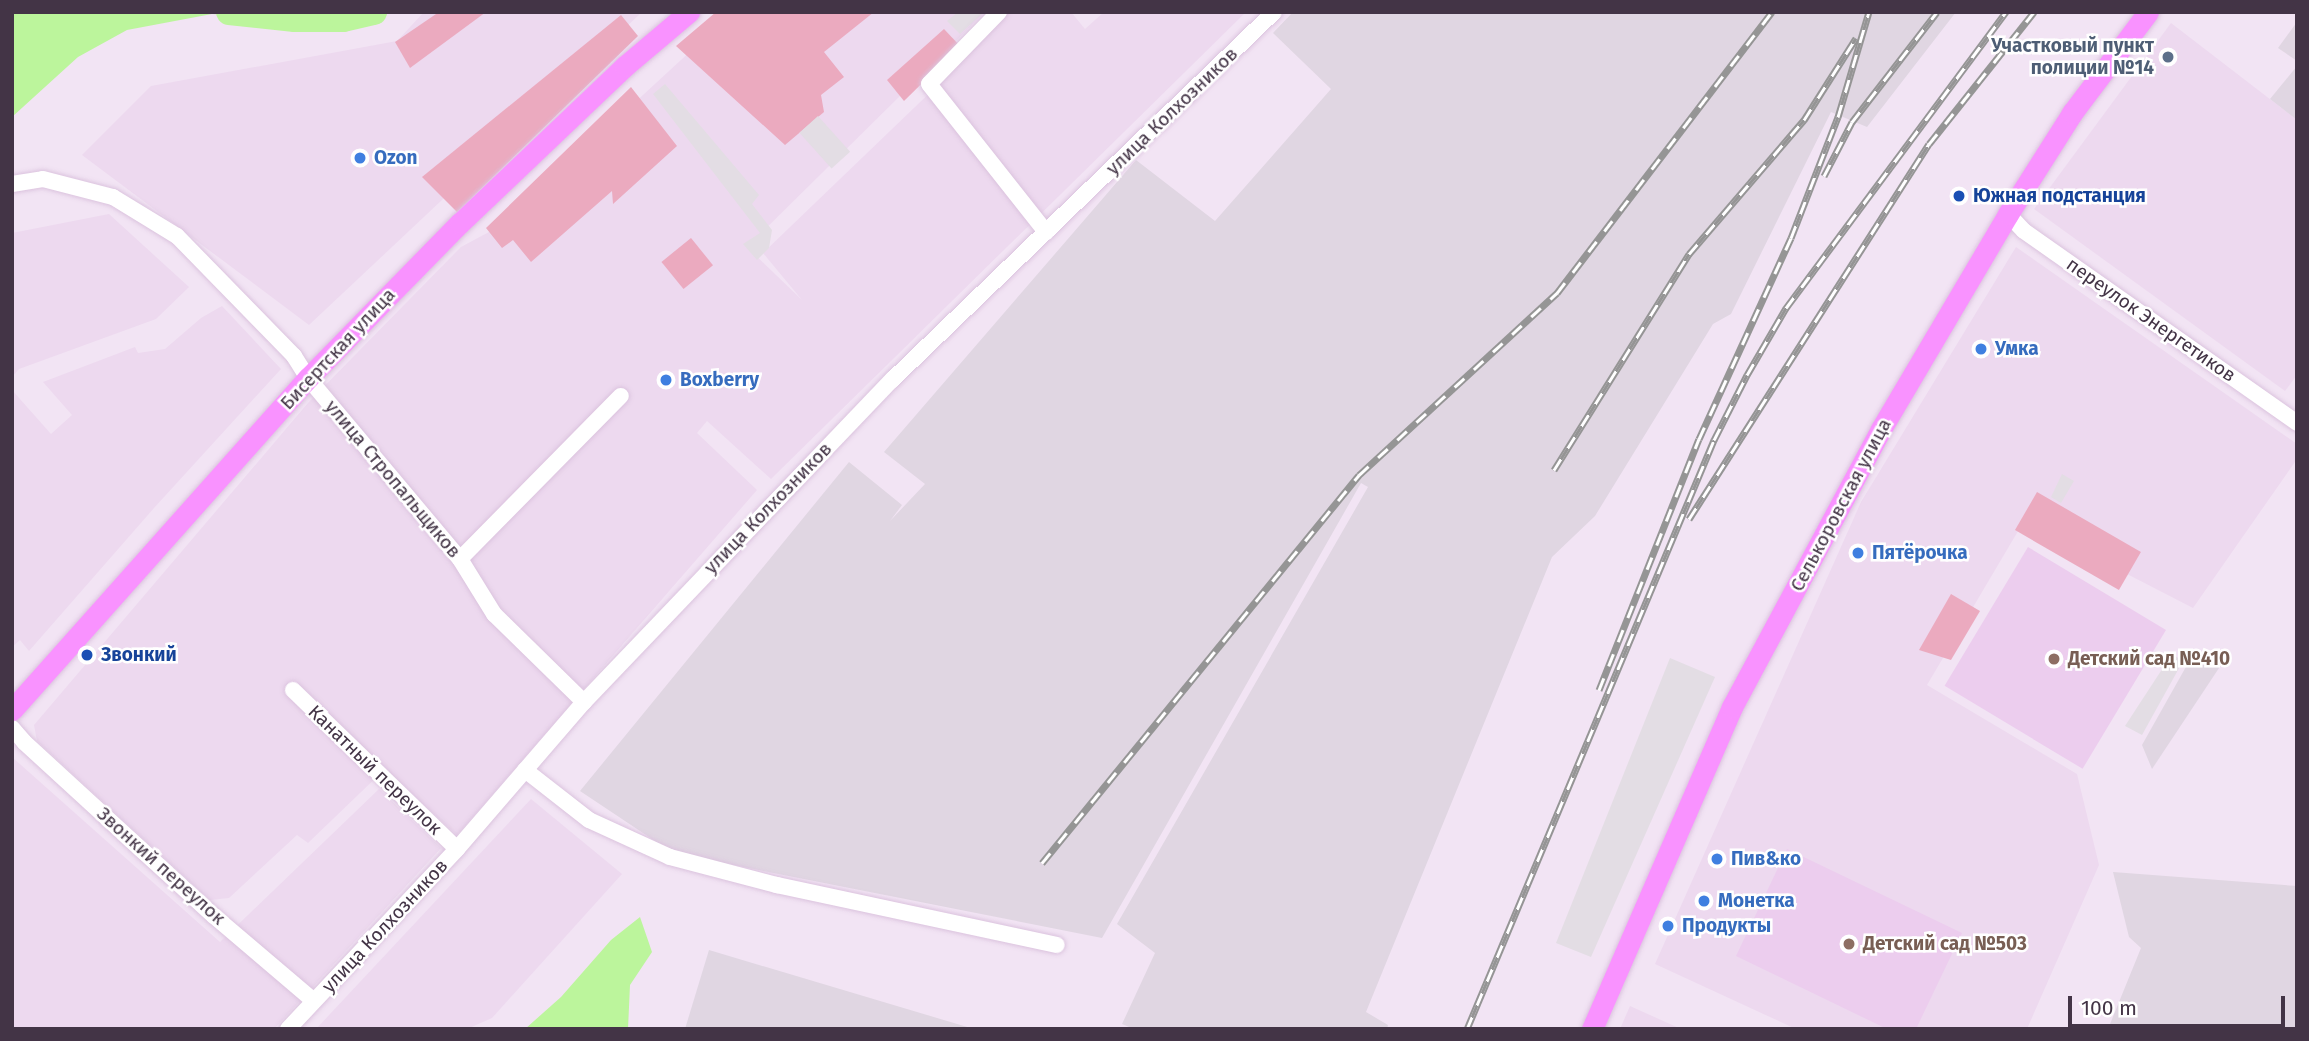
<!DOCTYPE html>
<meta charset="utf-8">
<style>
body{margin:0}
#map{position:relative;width:2309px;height:1041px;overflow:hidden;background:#f2e4f4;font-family:"Fira Sans",sans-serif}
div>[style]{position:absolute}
.residential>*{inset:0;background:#edd9ef}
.industrial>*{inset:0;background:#e0d6e2}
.education>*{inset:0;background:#eccdee;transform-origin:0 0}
.green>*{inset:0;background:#ebaabf;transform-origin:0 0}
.parking>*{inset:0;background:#e3dde4;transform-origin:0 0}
.water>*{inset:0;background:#bcf59c}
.river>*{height:26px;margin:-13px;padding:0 13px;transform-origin:13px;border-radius:13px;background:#bcf59c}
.roads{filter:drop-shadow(0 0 2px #dbc3de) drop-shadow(0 0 2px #dbc3de)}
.minor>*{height:16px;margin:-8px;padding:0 8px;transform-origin:8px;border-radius:8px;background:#fff}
.major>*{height:21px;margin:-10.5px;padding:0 10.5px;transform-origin:10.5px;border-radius:10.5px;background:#f992ff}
.rail>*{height:7px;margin-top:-3.5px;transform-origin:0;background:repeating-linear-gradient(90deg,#fff 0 13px,#959595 0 26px);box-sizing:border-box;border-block:2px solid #959595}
.dots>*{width:19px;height:19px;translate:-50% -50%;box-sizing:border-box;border:4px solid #fff;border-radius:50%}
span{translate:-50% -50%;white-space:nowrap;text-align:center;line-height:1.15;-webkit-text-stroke:5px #fff;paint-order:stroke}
.service-label{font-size:19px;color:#4e5e75;font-weight:700}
.right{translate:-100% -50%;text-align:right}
.street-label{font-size:19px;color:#433446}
.shop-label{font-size:19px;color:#366cbe;font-weight:700}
.left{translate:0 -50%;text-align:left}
.transit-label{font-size:19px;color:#164399;font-weight:700}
.education-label{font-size:19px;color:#785e54;font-weight:700}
.frame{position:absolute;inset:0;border:14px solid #433446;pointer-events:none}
.scale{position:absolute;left:2068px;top:996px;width:217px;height:32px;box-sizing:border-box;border:4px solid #433446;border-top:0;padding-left:9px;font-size:21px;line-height:24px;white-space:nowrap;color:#433446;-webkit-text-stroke:5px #fff;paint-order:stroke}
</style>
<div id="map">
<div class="residential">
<div style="clip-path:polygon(424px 12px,642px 12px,309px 325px,82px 155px,151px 86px,397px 41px)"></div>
<div style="clip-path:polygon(733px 12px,985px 12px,747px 247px,802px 300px,763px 253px,941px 82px,1008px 12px,1071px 12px,1085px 29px,1104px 12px,1246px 12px,771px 479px,707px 421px,697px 433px,757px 490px,457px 835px,385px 769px,308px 843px,297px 835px,229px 898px,210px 900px,37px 741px,34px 725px,308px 403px,461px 247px,502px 225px)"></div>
<div style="clip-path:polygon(2171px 23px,2297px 120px,2297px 375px,2285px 391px,2034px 209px)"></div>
<div style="clip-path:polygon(109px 214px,189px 287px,156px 319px,19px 369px,12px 377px,12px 233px)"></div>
<div style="clip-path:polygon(2016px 247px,2297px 444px,2297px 459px,2193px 608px,2024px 521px,1927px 685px,2077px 774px,2099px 865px,2027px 1029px,1796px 1029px,1655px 964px,1861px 502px)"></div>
<div style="clip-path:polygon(222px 306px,281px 369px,154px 508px,29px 651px,20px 640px,12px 647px,12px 390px,51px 434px,72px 415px,43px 382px,135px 347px,138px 353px,165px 349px,201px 318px)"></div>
<div style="clip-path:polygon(12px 757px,220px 942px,379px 789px,441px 848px,274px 1029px,12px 1029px)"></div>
<div style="clip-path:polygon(531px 799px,622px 874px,492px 1018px,467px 1029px,316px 1029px)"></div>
<div style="clip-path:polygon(1630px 1006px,1681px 1029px,1620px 1029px)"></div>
</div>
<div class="industrial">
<div style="clip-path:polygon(1293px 12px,1956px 12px,1867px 127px,1831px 112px,1731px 314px,1713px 324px,1595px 516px,1552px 557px,1366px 1012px,1388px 1025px,1387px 1029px,1134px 1029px,1122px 1024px,1155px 953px,1117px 924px,1368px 487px,1361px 483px,1102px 938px,673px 853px,580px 791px,849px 462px,902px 505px,890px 521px,925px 484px,884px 452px,1136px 160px,1215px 221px,1331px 89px,1273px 33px)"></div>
<div style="clip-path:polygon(2297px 22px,2297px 61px,2278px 48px)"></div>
<div style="clip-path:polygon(2297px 66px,2297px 120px,2270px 99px)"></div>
<div style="clip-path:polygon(2196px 649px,2221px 665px,2152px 769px,2142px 745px)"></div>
<div style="clip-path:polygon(2113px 872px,2297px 886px,2297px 1029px,2108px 1029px,2141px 948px,2129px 937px)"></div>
<div style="clip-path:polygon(709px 950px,974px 1029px,685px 1029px)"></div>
</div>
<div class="education">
<div style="left:2028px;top:547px;width:161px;height:162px;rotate:31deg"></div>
<div style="clip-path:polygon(1787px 849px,1962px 933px,1916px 1029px,1887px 1029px,1736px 956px)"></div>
</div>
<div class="green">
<div style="clip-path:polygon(439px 12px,486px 12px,410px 68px,395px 42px)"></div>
<div style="clip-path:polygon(716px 12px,874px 12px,824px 52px,844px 77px,821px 95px,824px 112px,785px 145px,676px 46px)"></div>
<div style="clip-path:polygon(621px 15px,638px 36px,457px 212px,422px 177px)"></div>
<div style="clip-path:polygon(944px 29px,960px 46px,904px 101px,887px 80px)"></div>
<div style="clip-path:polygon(631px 87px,677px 146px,613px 204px,612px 191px,531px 262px,513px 240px,502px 248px,486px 228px)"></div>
<div style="left:691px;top:238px;width:35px;height:38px;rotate:51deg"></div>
<div style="left:2037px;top:492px;width:120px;height:44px;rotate:30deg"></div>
<div style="clip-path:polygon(1951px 594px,1980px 611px,1951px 660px,1919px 650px)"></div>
</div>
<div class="parking">
<div style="clip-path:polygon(958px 12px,984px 12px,960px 34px,947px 21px)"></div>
<div style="clip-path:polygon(665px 84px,759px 195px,752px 204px,772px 230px,769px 248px,757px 260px,743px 244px,760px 233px,653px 94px)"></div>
<div style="left:818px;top:116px;width:48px;height:25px;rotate:48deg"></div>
<div style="clip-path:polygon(2062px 474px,2074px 481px,2061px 503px,2051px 497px)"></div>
<div style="clip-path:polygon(2172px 654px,2183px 661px,2142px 735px,2125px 726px)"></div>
<div style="clip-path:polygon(1670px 658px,1715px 677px,1591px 957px,1556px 943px)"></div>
</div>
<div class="water">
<div style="clip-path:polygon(12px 12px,374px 12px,352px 17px,304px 20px,212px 14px,127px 30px,78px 57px,12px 117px)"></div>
<div style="clip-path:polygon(640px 917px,652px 952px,630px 985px,628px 1029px,525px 1029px,561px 997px,611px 940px)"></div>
</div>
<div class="river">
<div style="left:229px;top:12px;width:66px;rotate:6.1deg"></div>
<div style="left:295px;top:19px;width:48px"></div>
<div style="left:343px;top:19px;width:32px;rotate:-13deg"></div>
</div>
<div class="roads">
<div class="minor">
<div style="left:999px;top:12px;width:100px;rotate:134.2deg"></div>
<div style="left:929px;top:84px;width:189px;rotate:51.7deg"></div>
<div style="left:12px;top:184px;width:31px;rotate:-9deg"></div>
<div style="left:43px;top:179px;width:72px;rotate:14.4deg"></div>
<div style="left:113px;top:197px;width:75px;rotate:31.4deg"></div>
<div style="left:177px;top:236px;width:168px;rotate:45.7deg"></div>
<div style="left:294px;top:356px;width:26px;rotate:58deg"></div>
<div style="left:308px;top:378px;width:236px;rotate:50deg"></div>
<div style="left:460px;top:559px;width:65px;rotate:58.3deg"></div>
<div style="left:494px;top:614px;width:126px;rotate:44.4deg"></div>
<div style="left:2008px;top:214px;width:23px;rotate:47deg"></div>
<div style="left:2024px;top:231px;width:334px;rotate:35.1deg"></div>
<div style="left:460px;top:559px;width:229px;rotate:-45.4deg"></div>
<div style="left:293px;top:690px;width:228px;rotate:44.1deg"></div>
<div style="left:12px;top:728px;width:18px;rotate:49deg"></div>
<div style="left:24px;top:742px;width:258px;rotate:42.5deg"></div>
<div style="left:214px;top:916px;width:131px;rotate:40.4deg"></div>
<div style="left:525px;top:770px;width:81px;rotate:38deg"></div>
<div style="left:589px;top:820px;width:89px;rotate:24.6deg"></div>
<div style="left:670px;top:857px;width:111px;rotate:14.7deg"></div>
<div style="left:777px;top:885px;width:286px;rotate:12.1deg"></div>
<div style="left:288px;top:1029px;width:247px;rotate:-46.8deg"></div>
<div style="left:457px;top:849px;width:194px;rotate:-49.2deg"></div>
<div style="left:584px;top:702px;width:446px;rotate:-46.3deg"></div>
<div style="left:892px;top:380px;width:530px;rotate:-43.93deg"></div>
</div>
<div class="major">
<div style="left:12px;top:710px;width:445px;rotate:-48.3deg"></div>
<div style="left:308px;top:378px;width:217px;rotate:-45.6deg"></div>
<div style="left:460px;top:223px;width:228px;rotate:-43.6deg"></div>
<div style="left:625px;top:66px;width:84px;rotate:-40.2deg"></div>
<div style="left:1592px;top:1029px;width:351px;rotate:-66.5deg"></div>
<div style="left:1732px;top:707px;width:315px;rotate:-61.8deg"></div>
<div style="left:1881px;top:429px;width:250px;rotate:-59.4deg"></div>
<div style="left:2008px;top:214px;width:120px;rotate:-57.6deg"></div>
<div style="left:2072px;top:113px;width:126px;rotate:-53deg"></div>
</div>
</div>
<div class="rail">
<div style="left:1824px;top:176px;width:61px;rotate:-62.6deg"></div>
<div style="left:1852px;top:122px;width:139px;rotate:-52.3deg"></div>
<div style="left:1554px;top:470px;width:255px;rotate:-58deg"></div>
<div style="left:1689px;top:254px;width:177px;rotate:-49.4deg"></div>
<div style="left:1804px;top:120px;width:97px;rotate:-57.6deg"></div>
<div style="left:1689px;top:519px;width:445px;rotate:-57.4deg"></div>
<div style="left:1929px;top:144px;width:169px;rotate:-51.5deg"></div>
<div style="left:1599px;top:690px;width:270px;rotate:-68.3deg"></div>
<div style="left:1699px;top:439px;width:221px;rotate:-65.4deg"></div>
<div style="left:1791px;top:238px;width:130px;rotate:-68.8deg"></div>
<div style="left:1838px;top:117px;width:109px;rotate:-73.6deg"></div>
<div style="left:1042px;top:863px;width:501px;rotate:-50.75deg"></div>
<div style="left:1359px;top:475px;width:269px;rotate:-42.6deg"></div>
<div style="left:1557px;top:293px;width:354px;rotate:-52.6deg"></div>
<div style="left:1467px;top:1029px;width:639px;rotate:-67.25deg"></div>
<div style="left:1714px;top:440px;width:73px;rotate:-63.1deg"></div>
<div style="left:1747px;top:375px;width:78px;rotate:-59.8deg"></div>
<div style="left:1786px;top:308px;width:369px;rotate:-53.4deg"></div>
</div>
<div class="dots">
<div style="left:2168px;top:57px;background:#5c6f8a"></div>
<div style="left:360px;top:158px;background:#3f7fe0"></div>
<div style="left:1959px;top:196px;background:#1a4fb4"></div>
<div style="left:1981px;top:349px;background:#3f7fe0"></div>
<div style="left:666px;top:380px;background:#3f7fe0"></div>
<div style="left:1858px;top:553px;background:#3f7fe0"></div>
<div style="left:87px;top:655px;background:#1a4fb4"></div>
<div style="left:2054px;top:659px;background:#8d6e63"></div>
<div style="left:1717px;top:859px;background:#3f7fe0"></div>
<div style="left:1704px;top:901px;background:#3f7fe0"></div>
<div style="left:1668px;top:926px;background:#3f7fe0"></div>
<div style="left:1849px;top:944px;background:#8d6e63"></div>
</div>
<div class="service-label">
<span class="right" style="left:2154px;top:57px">Участковый пункт<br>полиции №14</span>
</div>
<div class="street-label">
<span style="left:1172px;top:111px;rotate:-44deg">улица Колхозников</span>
<span style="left:2151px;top:320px;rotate:35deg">переулок Энергетиков</span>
<span style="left:338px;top:349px;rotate:-47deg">Бисертская улица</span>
<span style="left:393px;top:479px;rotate:50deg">улица Стропальщиков</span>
<span style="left:1841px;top:505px;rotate:-62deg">Селькоровская улица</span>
<span style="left:768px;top:508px;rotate:-46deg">улица Колхозников</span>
<span style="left:375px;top:770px;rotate:44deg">Канатный переулок</span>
<span style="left:161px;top:866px;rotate:42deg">Звонкий переулок</span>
<span style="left:385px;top:926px;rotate:-47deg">улица Колхозников</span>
</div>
<div class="shop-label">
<span class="left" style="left:374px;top:158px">Ozon</span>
<span class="left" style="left:1995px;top:349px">Умка</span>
<span class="left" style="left:680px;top:380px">Boxberry</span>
<span class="left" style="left:1872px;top:553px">Пятёрочка</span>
<span class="left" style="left:1731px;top:859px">Пив&amp;ко</span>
<span class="left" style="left:1718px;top:901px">Монетка</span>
<span class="left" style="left:1682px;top:926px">Продукты</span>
</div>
<div class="transit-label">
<span class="left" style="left:1973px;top:196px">Южная подстанция</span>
<span class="left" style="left:101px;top:655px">Звонкий</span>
</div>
<div class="education-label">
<span class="left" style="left:2068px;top:659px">Детский сад №410</span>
<span class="left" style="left:1863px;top:944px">Детский сад №503</span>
</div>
<div class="frame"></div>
<div class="scale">100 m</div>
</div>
